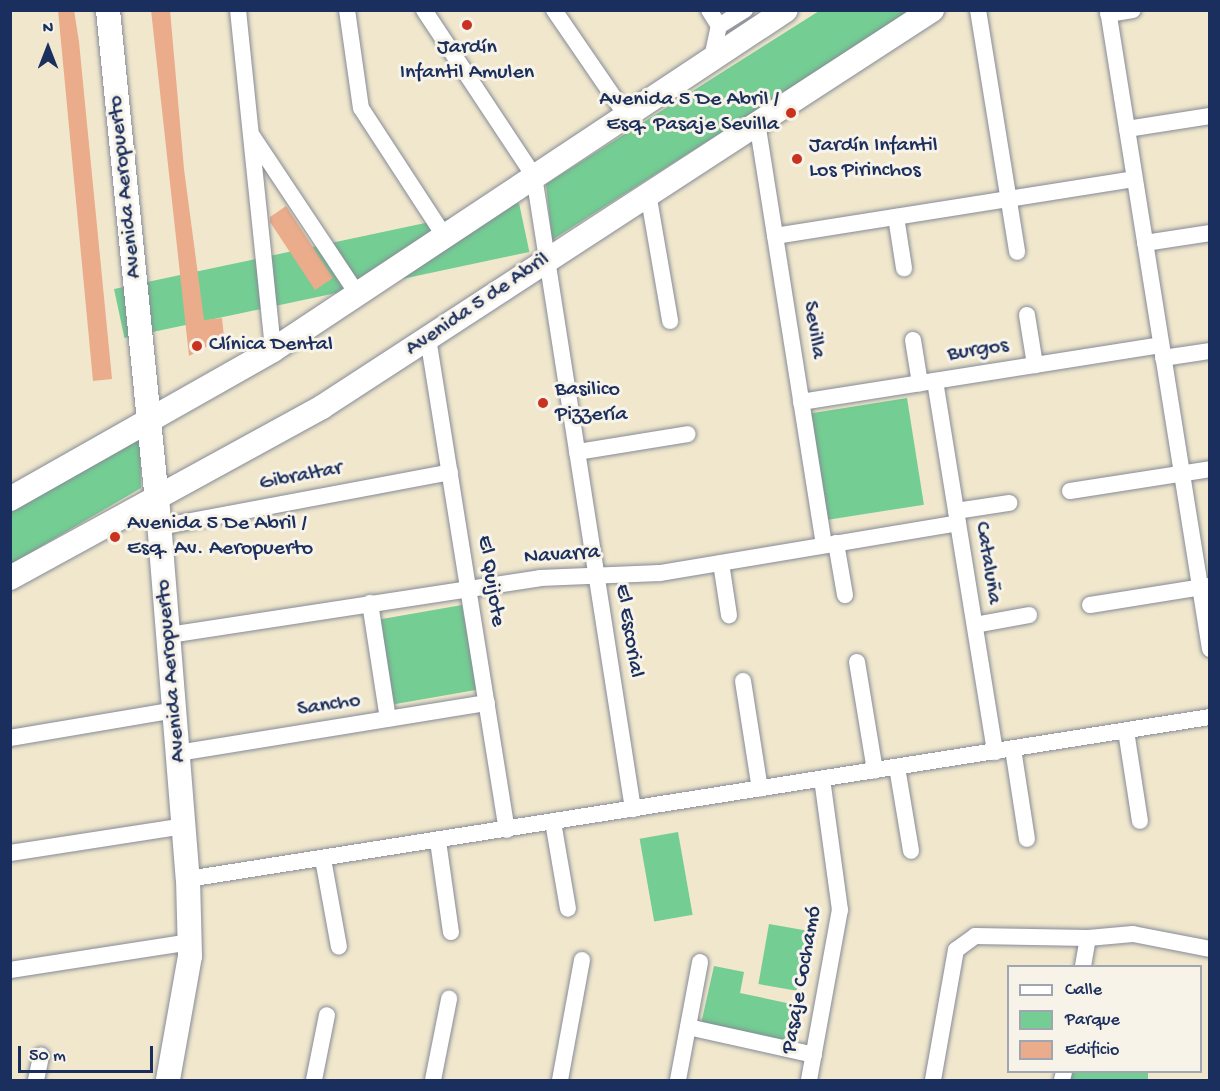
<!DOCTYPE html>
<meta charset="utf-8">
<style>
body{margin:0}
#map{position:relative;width:1220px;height:1091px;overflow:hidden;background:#f0e7cd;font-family:"Gochi Hand",sans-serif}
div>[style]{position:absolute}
.green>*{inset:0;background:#74cd93;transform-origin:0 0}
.building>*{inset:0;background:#eaac8b}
.roads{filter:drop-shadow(0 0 2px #868b96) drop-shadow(0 0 2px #868b96)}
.street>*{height:16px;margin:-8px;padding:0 8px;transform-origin:8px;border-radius:8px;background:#fff}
.secondary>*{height:24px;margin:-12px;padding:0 12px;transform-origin:12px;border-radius:12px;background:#fff}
.dots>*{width:16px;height:16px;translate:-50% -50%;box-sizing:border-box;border:3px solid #f7f3e8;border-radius:50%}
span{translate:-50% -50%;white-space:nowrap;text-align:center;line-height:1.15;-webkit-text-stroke:6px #f7f3e8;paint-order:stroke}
.poi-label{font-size:22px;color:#1b2f5e}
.right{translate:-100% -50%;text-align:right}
.left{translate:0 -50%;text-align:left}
.street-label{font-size:22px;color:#1b2f5e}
.frame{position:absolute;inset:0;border:12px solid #1b2f5e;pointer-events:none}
.legend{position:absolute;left:1007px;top:965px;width:195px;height:108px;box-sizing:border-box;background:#f7f3e8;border:2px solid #9fa5b1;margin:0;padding:8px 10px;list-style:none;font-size:18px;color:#1b2f5e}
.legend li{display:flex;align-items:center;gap:12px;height:30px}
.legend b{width:30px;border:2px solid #9fa5b1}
.north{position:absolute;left:18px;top:18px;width:60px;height:60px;-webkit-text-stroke:4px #f7f3e8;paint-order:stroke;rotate:0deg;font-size:16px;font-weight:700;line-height:24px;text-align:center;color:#1b2f5e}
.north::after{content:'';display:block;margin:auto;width:21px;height:27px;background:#1b2f5e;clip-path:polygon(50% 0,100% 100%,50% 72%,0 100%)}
.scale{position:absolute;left:18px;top:1046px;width:135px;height:27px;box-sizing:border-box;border:3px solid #1b2f5e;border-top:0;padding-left:8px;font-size:18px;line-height:21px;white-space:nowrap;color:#1b2f5e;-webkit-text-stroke:4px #f7f3e8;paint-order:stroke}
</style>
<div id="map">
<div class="green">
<div style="clip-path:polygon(819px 11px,912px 11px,552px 240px,546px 184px)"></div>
<div style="left:519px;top:203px;width:50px;height:414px;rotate:78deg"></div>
<div style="left:907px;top:398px;width:108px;height:97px;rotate:81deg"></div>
<div style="clip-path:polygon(140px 438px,141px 488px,11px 564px,10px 510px)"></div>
<div style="left:462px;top:605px;width:86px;height:84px;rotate:80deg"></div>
<div style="left:678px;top:832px;width:84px;height:39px;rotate:80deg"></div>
<div style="left:769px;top:924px;width:39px;height:61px;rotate:10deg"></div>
<div style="clip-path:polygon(714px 966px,744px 972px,740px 993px,801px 1006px,793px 1044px,701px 1024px)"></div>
<div style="left:1064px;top:1072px;width:84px;height:8px"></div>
</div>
<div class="building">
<div style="clip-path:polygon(58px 10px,74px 10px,79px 42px,112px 379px,93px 381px)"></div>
<div style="clip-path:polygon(151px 10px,170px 10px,184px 169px,204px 320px,222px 318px,224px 337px,189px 356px)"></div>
<div style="clip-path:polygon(286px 206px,333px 278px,315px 290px,270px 222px,270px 217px)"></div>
</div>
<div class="roads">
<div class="street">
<div style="left:238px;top:10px;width:342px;rotate:84.1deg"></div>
<div style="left:347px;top:10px;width:99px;rotate:81.9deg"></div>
<div style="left:361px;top:108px;width:154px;rotate:56.9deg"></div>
<div style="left:424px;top:10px;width:199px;rotate:56.5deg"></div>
<div style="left:534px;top:176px;width:641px;rotate:81.11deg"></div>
<div style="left:554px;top:10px;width:127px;rotate:55.6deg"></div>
<div style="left:709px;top:10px;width:19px;rotate:58deg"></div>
<div style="left:978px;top:10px;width:245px;rotate:80.8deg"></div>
<div style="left:1108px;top:10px;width:647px;rotate:80.93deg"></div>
<div style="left:1108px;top:14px;width:25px;rotate:-9deg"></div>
<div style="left:712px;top:58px;width:33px;rotate:-78deg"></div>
<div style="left:719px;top:26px;width:31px;rotate:-32deg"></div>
<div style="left:757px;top:122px;width:428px;rotate:81deg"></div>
<div style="left:1127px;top:129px;width:84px;rotate:-8.9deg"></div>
<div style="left:253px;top:137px;width:190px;rotate:56.4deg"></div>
<div style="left:648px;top:193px;width:130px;rotate:80.2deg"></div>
<div style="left:896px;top:217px;width:52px;rotate:81.1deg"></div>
<div style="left:775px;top:236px;width:363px;rotate:-9deg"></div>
<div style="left:1145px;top:243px;width:66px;rotate:-8.7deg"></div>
<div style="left:1027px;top:315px;width:51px;rotate:80.9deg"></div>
<div style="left:428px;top:338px;width:498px;rotate:80.9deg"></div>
<div style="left:913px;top:340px;width:44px;rotate:80.8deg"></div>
<div style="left:1163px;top:358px;width:48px;rotate:-8.5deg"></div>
<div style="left:935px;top:381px;width:376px;rotate:80.8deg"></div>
<div style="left:801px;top:402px;width:364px;rotate:-9deg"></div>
<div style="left:577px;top:452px;width:112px;rotate:-9.2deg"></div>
<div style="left:1070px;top:491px;width:142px;rotate:-8.9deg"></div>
<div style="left:956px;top:511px;width:54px;rotate:-8.6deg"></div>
<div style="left:160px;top:527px;width:295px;rotate:-10.7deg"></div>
<div style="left:836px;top:543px;width:53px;rotate:80.2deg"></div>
<div style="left:721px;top:563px;width:53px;rotate:81.3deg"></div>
<div style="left:370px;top:603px;width:117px;rotate:81.2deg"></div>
<div style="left:1090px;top:605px;width:121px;rotate:-9.1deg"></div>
<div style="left:975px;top:625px;width:55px;rotate:-10.5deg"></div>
<div style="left:169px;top:635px;width:375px;rotate:-8.7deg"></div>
<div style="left:540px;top:578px;width:120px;rotate:-2.4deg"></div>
<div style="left:660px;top:573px;width:302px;rotate:-9.5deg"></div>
<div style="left:857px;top:662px;width:110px;rotate:80.6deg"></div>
<div style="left:743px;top:681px;width:109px;rotate:81.1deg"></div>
<div style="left:1126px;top:731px;width:91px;rotate:81.2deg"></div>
<div style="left:10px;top:738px;width:167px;rotate:-9.6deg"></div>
<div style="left:1013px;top:749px;width:91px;rotate:81.2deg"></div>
<div style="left:178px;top:753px;width:313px;rotate:-9.2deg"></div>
<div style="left:897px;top:767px;width:85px;rotate:80.5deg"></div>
<div style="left:553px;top:822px;width:88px;rotate:80.2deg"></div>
<div style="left:438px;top:841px;width:92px;rotate:81.9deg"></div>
<div style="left:10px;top:853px;width:176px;rotate:-8.8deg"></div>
<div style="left:323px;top:859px;width:89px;rotate:79.7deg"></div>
<div style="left:188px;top:879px;width:1035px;rotate:-9.01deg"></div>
<div style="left:1083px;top:966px;width:28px;rotate:-80deg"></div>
<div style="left:10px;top:970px;width:183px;rotate:-8.8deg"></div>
<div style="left:688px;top:1027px;width:129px;rotate:12.5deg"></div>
<div style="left:36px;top:1080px;width:25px;rotate:-78deg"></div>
<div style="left:314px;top:1080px;width:66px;rotate:-78.7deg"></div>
<div style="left:433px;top:1080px;width:83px;rotate:-78.8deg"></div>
<div style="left:560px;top:1080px;width:122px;rotate:-79.6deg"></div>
<div style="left:678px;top:1080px;width:120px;rotate:-79.4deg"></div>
<div style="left:809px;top:1080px;width:173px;rotate:-79.7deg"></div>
<div style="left:840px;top:910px;width:132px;rotate:-97.8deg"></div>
<div style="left:933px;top:1080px;width:132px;rotate:-80deg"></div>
<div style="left:956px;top:950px;width:24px;rotate:-36deg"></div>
<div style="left:975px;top:936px;width:113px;rotate:1deg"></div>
<div style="left:1088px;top:938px;width:45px;rotate:-5.1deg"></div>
<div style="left:1133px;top:934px;width:78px;rotate:11deg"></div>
<div style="left:1062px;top:1080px;width:8px;rotate:-76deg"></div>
</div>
<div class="secondary">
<div style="left:108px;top:10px;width:489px;rotate:84.3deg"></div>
<div style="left:157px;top:497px;width:383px;rotate:85.4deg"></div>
<div style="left:188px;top:879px;width:77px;rotate:88.5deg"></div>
<div style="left:190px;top:956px;width:126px;rotate:100.1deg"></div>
<div style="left:10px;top:499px;width:302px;rotate:-29.5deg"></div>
<div style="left:273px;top:350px;width:615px;rotate:-33.54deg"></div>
<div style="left:10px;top:578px;width:356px;rotate:-28.7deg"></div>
<div style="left:322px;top:407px;width:728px;rotate:-33.06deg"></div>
</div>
</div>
<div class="dots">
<div style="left:467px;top:25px;background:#c8321e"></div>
<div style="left:791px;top:113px;background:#c8321e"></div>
<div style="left:797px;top:159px;background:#c8321e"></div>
<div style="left:197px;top:346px;background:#c8321e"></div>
<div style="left:543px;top:403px;background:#c8321e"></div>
<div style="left:115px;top:537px;background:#c8321e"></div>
</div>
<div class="poi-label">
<span style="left:467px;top:61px">Jardín<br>Infantil Amulen</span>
<span class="right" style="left:779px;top:113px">Avenida 5 De Abril /<br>Esq. Pasaje Sevilla</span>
<span class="left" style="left:809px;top:159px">Jardín Infantil<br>Los Pirinchos</span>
<span class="left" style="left:209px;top:346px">Clínica Dental</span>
<span class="left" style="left:555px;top:403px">Basilico<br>Pizzería</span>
<span class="left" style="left:127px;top:537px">Avenida 5 De Abril /<br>Esq. Av. Aeropuerto</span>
</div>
<div class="street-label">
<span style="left:126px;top:187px;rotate:-96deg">Avenida Aeropuerto</span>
<span style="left:478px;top:305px;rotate:-34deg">Avenida 5 de Abril</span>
<span style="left:813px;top:330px;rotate:81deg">Sevilla</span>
<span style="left:978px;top:351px;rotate:-9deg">Burgos</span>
<span style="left:301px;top:477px;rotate:-11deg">Gibraltar</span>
<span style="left:562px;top:556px;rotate:-4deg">Navarra</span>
<span style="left:987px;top:563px;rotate:81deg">Cataluña</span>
<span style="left:490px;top:581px;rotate:81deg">El Quijote</span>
<span style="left:628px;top:631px;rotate:81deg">El Escorial</span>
<span style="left:172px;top:671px;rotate:-95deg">Avenida Aeropuerto</span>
<span style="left:329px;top:706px;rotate:-9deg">Sancho</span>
<span style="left:803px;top:980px;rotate:-80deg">Pasaje Cochamó</span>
</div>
<div class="frame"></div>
<ul class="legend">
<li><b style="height:8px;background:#fff"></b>Calle</li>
<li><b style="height:16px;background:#74cd93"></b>Parque</li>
<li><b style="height:16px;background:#eaac8b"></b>Edificio</li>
</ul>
<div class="north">N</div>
<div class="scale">50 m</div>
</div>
